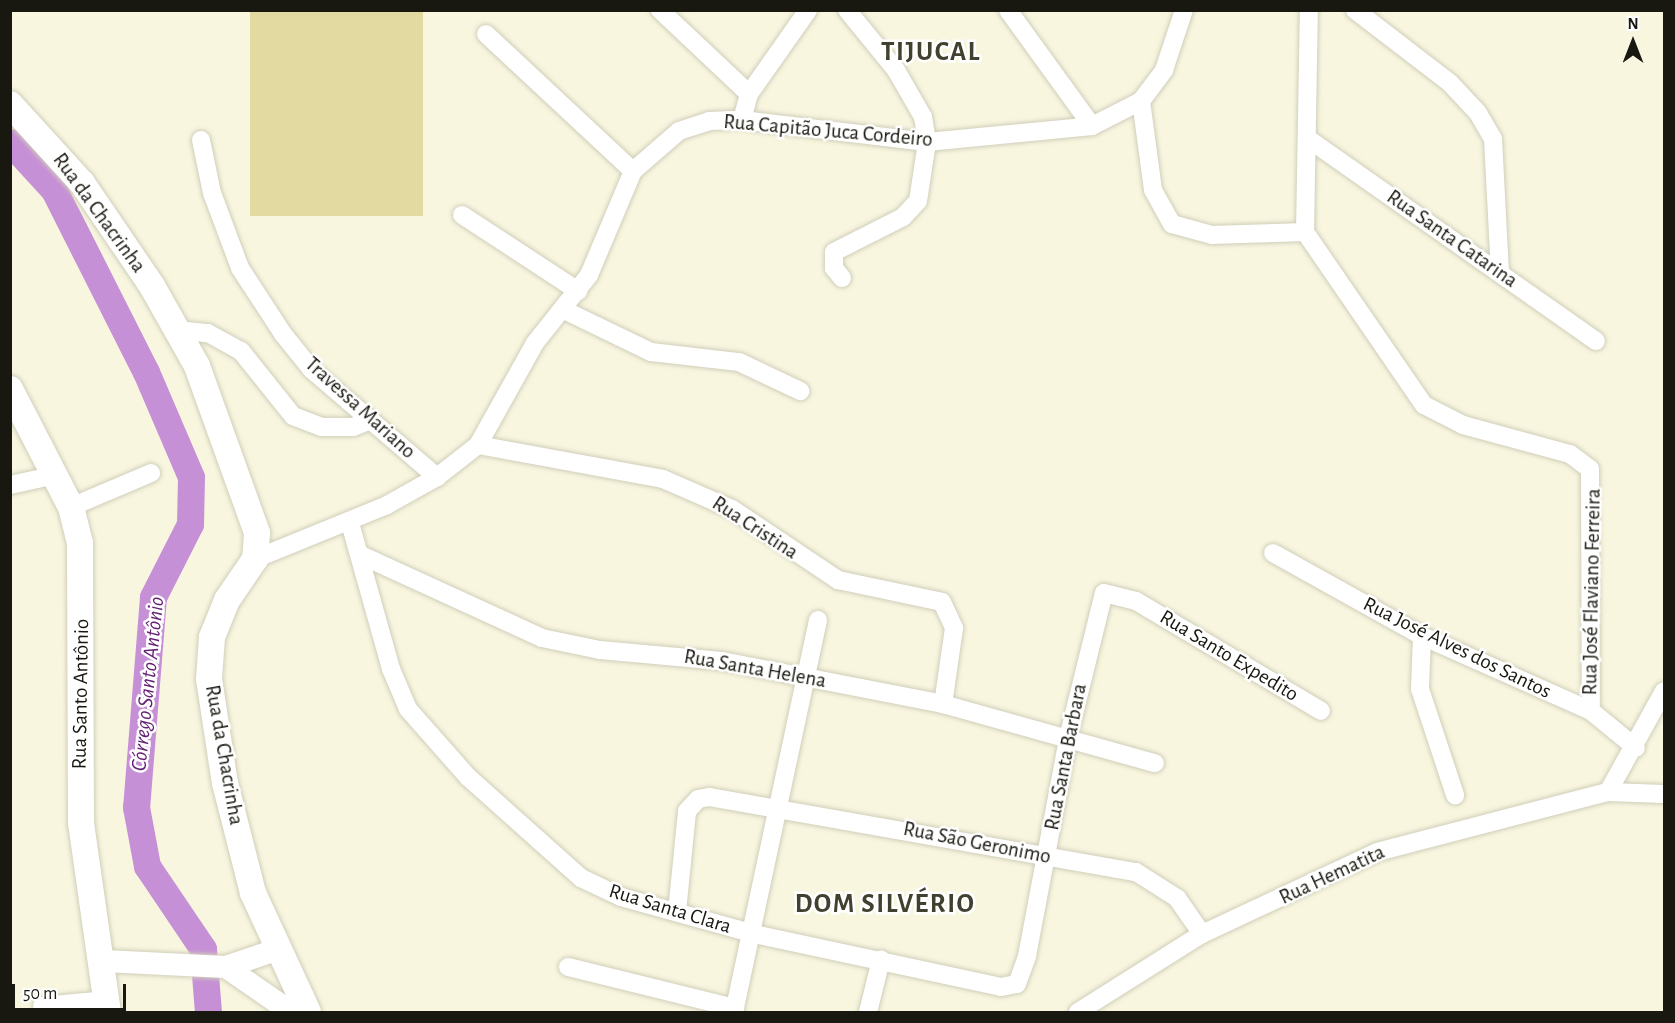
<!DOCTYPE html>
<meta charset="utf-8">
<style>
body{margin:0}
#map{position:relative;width:1675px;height:1023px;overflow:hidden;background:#f9f6e0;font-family:"Alegreya Sans",sans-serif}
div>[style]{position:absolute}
.green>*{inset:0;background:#e2daa0;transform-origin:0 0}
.river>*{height:27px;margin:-13.5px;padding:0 13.5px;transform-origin:13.5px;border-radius:13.5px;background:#c690d6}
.roads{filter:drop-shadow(0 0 2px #d0ceb9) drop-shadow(0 0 2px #d0ceb9)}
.minor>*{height:18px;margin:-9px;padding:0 9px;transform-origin:9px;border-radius:9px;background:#fff}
.tertiary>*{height:22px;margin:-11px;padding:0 11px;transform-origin:11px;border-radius:11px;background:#fff}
.secondary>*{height:26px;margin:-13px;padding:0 13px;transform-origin:13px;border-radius:13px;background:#fff}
span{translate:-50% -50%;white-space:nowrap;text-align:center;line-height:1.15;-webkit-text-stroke:5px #fff;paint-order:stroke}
.street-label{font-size:21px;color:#191810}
.water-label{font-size:22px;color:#632174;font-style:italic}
.district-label{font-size:27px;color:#42402e;font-weight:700;letter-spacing:1.5px}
.frame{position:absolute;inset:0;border:12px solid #191810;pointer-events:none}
.north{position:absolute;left:1603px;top:12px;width:60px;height:60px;-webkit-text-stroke:4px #fff;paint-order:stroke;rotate:0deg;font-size:16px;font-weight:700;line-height:24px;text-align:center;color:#191810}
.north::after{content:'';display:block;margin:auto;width:21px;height:27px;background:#191810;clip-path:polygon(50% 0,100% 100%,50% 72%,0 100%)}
.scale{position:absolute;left:12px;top:984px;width:114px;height:27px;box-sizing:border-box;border:3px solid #191810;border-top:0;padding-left:8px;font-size:18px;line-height:21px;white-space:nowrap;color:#191810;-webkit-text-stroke:4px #fff;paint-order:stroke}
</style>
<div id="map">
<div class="green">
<div style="left:250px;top:11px;width:173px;height:205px"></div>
</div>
<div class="river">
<div style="left:10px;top:142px;width:65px;rotate:47.5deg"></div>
<div style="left:54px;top:190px;width:204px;rotate:63.2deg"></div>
<div style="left:146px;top:372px;width:114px;rotate:66.8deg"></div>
<div style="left:191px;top:477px;width:47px;rotate:91.2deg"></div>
<div style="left:190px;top:524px;width:82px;rotate:116.9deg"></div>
<div style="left:153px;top:597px;width:211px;rotate:94.6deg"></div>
<div style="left:136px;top:807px;width:60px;rotate:79.4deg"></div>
<div style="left:147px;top:866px;width:100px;rotate:56deg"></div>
<div style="left:203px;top:949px;width:63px;rotate:85.5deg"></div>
</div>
<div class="roads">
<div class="minor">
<div style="left:660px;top:10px;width:122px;rotate:43.3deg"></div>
<div style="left:1008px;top:10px;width:143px;rotate:54.1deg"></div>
<div style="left:1355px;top:10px;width:120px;rotate:37.5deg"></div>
<div style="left:1450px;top:83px;width:41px;rotate:47deg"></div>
<div style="left:1478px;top:113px;width:30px;rotate:60deg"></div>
<div style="left:1493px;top:139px;width:133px;rotate:87deg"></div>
<div style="left:486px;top:34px;width:201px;rotate:43deg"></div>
<div style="left:1141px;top:101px;width:90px;rotate:82.3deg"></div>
<div style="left:1153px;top:190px;width:39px;rotate:61deg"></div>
<div style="left:1172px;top:224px;width:41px;rotate:15.4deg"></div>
<div style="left:1212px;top:235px;width:93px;rotate:-1.8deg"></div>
<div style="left:742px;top:120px;width:27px;rotate:-75deg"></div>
<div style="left:749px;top:94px;width:103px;rotate:-54.9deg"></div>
<div style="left:1307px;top:138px;width:353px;rotate:35.1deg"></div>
<div style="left:201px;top:140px;width:54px;rotate:78.3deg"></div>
<div style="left:212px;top:193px;width:80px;rotate:69.5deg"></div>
<div style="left:240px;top:268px;width:79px;rotate:56.9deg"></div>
<div style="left:283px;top:334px;width:46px;rotate:51.1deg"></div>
<div style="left:312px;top:370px;width:165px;rotate:40.6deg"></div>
<div style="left:462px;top:215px;width:139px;rotate:33.2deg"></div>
<div style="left:1305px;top:232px;width:210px;rotate:55.5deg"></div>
<div style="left:1424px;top:405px;width:44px;rotate:27.1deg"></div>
<div style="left:1463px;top:425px;width:111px;rotate:15.2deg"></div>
<div style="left:1570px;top:454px;width:25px;rotate:37deg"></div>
<div style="left:1590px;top:469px;width:242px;rotate:89.8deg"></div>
<div style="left:1305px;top:232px;width:222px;rotate:-89deg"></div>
<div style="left:842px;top:278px;width:13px;rotate:-129deg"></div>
<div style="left:834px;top:268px;width:16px;rotate:-90deg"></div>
<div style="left:834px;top:252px;width:77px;rotate:-26.9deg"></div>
<div style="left:903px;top:217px;width:22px;rotate:-47deg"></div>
<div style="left:918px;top:201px;width:60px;rotate:-81.3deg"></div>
<div style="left:927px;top:142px;width:25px;rotate:-99deg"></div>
<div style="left:923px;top:117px;width:54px;rotate:-119.9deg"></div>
<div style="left:896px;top:70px;width:77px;rotate:-129.2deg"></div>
<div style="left:562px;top:309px;width:99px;rotate:25.8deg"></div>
<div style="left:651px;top:352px;width:89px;rotate:6.5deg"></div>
<div style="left:739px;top:362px;width:68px;rotate:25.4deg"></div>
<div style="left:177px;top:330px;width:31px;rotate:6deg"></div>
<div style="left:208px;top:333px;width:38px;rotate:29deg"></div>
<div style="left:241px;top:351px;width:83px;rotate:51.3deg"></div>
<div style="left:293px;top:416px;width:30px;rotate:21deg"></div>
<div style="left:321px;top:427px;width:32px"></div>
<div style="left:353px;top:427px;width:19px;rotate:-21deg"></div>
<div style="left:478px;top:445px;width:188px;rotate:10.4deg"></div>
<div style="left:663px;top:479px;width:75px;rotate:23.5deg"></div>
<div style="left:732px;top:509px;width:128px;rotate:33.8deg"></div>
<div style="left:838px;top:580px;width:106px;rotate:11.9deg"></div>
<div style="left:942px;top:602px;width:29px;rotate:65deg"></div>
<div style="left:954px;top:628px;width:77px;rotate:98.2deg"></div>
<div style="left:10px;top:485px;width:47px;rotate:-12.3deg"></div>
<div style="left:71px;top:507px;width:87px;rotate:-23deg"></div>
<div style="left:350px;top:523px;width:152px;rotate:74.3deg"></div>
<div style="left:391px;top:669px;width:43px;rotate:67deg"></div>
<div style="left:408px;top:709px;width:91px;rotate:48.6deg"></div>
<div style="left:468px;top:777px;width:152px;rotate:41.8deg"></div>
<div style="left:581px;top:878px;width:44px;rotate:25.4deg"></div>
<div style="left:621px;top:897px;width:138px;rotate:15.5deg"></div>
<div style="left:754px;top:934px;width:253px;rotate:12.1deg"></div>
<div style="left:1001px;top:987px;width:16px;rotate:-11deg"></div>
<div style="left:1017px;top:984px;width:30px;rotate:-70deg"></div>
<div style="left:1027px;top:956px;width:222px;rotate:-79.3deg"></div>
<div style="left:1068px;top:738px;width:149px;rotate:-76.1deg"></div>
<div style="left:1104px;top:593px;width:33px;rotate:14deg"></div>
<div style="left:1136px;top:601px;width:215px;rotate:30.7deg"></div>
<div style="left:1273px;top:553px;width:171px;rotate:29.1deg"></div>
<div style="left:1422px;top:636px;width:185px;rotate:23.9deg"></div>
<div style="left:1591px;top:711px;width:58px;rotate:39.4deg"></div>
<div style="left:363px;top:556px;width:197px;rotate:24.6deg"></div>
<div style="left:542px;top:638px;width:59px;rotate:11.7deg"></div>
<div style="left:600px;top:650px;width:122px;rotate:5.2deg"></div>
<div style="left:722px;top:661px;width:225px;rotate:11deg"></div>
<div style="left:943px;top:704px;width:220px;rotate:15.6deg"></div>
<div style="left:255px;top:559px;width:143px;rotate:-22.2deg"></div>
<div style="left:387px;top:505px;width:57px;rotate:-29.2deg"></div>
<div style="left:437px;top:477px;width:52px;rotate:-38deg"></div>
<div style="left:478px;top:445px;width:117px;rotate:-60.8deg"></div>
<div style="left:535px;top:343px;width:87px;rotate:-51.5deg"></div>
<div style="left:589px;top:275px;width:113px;rotate:-67.1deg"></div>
<div style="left:633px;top:171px;width:61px;rotate:-41deg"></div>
<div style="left:679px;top:131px;width:32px;rotate:-18deg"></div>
<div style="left:709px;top:121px;width:33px;rotate:-2deg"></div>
<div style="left:742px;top:120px;width:186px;rotate:6.8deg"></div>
<div style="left:927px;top:142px;width:166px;rotate:-5.5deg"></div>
<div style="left:1092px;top:126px;width:55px;rotate:-27deg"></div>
<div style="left:1141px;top:101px;width:39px;rotate:-53deg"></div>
<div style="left:1164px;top:70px;width:63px;rotate:-71.6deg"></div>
<div style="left:1422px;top:636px;width:53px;rotate:92.2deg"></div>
<div style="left:1420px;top:689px;width:112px;rotate:71.7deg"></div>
<div style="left:1608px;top:792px;width:115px;rotate:-61deg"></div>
<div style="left:677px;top:912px;width:101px;rotate:-84.3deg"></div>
<div style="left:687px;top:811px;width:16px;rotate:-47deg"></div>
<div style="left:698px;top:799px;width:11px;rotate:-10deg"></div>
<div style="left:709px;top:797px;width:434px;rotate:10deg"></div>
<div style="left:1136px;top:872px;width:49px;rotate:32.4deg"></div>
<div style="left:1177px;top:898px;width:44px;rotate:55.2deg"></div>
<div style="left:568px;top:967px;width:172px;rotate:13.8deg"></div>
<div style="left:42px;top:1006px;width:66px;rotate:-5.2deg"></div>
<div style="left:734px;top:1012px;width:401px;rotate:-77.9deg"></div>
<div style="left:868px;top:1012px;width:54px;rotate:-76deg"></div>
<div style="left:1078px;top:1012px;width:146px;rotate:-32.2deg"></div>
<div style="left:1202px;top:934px;width:193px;rotate:-25.1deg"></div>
<div style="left:1377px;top:852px;width:239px;rotate:-14.6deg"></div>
<div style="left:1608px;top:792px;width:56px;rotate:2deg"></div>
</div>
<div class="tertiary">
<div style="left:104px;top:961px;width:122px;rotate:2.8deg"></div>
<div style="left:226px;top:967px;width:56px;rotate:-18.8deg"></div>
<div style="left:226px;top:967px;width:79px;rotate:34.7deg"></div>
</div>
<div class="secondary">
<div style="left:10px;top:104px;width:107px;rotate:47.7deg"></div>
<div style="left:82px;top:183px;width:125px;rotate:55.8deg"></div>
<div style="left:152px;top:286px;width:92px;rotate:60.6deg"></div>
<div style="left:197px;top:366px;width:177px;rotate:70.2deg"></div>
<div style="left:257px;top:533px;width:26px;rotate:94deg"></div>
<div style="left:255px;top:559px;width:50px;rotate:124.3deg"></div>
<div style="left:227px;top:600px;width:40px;rotate:112deg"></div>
<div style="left:212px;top:637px;width:42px;rotate:94.1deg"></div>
<div style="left:209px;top:679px;width:105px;rotate:81.3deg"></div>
<div style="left:225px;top:783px;width:114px;rotate:75.7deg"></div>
<div style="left:253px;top:893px;width:131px;rotate:65.2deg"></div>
<div style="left:10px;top:389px;width:133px;rotate:62.7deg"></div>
<div style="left:71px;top:507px;width:37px;rotate:76deg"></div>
<div style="left:80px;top:543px;width:280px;rotate:89.8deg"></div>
<div style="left:81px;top:823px;width:191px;rotate:81.9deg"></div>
</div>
</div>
<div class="street-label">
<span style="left:828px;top:131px;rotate:5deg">Rua Capitão Juca Cordeiro</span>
<span style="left:99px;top:213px;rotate:54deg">Rua da Chacrinha</span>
<span style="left:1452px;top:239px;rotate:35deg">Rua Santa Catarina</span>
<span style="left:360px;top:408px;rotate:42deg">Travessa Mariano</span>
<span style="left:755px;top:528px;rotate:33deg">Rua Cristina</span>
<span style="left:1592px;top:592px;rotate:-89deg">Rua José Flaviano Ferreira</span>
<span style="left:1457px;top:648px;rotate:26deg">Rua José Alves dos Santos</span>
<span style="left:1229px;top:656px;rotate:31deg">Rua Santo Expedito</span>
<span style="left:755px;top:669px;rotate:10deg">Rua Santa Helena</span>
<span style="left:81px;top:694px;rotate:-89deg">Rua Santo Antônio</span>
<span style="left:224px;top:755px;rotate:80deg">Rua da Chacrinha</span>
<span style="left:1066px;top:757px;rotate:-79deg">Rua Santa Barbara</span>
<span style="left:977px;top:843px;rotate:11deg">Rua São Geronimo</span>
<span style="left:1332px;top:875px;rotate:-25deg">Rua Hematita</span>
<span style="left:670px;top:909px;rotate:17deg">Rua Santa Clara</span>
</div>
<div class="water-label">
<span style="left:148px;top:684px;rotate:-84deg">Córrego Santo Antônio</span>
</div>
<div class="district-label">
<span style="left:931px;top:52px">TIJUCAL</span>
<span style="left:885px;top:904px">DOM SILVÉRIO</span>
</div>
<div class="frame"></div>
<div class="north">N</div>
<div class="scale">50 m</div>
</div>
